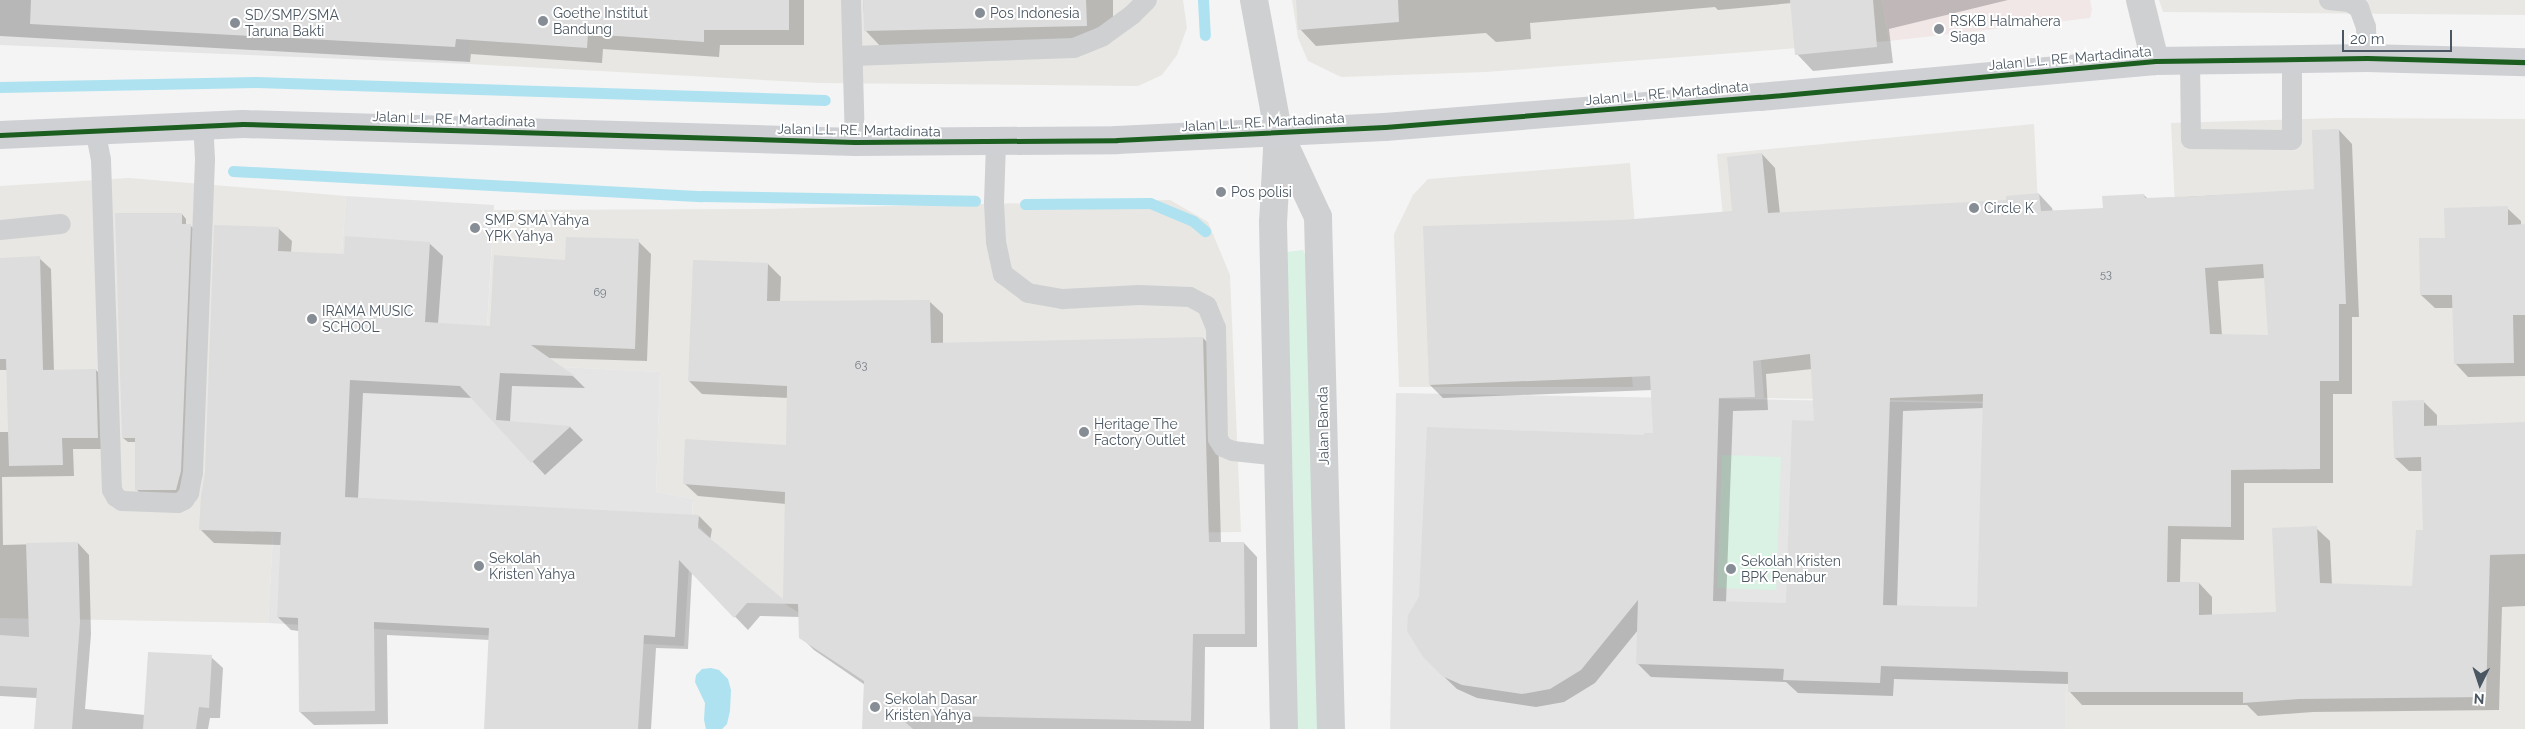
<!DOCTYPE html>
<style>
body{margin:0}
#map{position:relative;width:2525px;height:729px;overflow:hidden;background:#f4f4f4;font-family:Raleway,sans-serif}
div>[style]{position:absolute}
.commercial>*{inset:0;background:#e8e7e3}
.education>*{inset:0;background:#e6e5e6;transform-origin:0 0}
.medical>*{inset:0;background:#f1e7e6}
.green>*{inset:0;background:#d9f2e3;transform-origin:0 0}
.water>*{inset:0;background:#aee2f0}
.shadow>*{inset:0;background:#0003}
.stream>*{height:11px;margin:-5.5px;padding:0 5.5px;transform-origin:5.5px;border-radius:5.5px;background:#aee2f0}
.building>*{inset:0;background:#ddddde}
.service>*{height:20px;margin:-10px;padding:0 10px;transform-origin:10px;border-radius:10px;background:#ced0d2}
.minor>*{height:28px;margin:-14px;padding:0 14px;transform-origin:14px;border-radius:14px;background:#ced0d2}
.tertiary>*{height:28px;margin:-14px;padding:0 14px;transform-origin:14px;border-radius:14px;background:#ced0d2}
.secondary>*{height:28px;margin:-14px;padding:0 14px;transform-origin:14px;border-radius:14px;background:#ced0d4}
.cycleway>*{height:5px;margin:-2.5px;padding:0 2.5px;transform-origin:2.5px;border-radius:2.5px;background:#1b5e20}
.dots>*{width:14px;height:14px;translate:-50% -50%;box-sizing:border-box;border:2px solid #fff;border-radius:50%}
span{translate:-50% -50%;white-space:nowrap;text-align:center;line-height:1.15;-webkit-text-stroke:4px #fff;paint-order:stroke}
.number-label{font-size:11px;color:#707881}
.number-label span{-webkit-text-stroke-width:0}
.poi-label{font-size:14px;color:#4a5661}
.left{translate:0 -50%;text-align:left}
.street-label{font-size:14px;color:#4a5661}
.north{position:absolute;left:2455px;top:659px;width:50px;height:50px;-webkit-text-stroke:4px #fff;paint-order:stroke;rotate:184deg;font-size:14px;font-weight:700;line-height:20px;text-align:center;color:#4a5661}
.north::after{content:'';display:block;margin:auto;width:18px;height:22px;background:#4a5661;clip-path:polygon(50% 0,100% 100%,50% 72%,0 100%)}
.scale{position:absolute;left:2342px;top:30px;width:110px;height:22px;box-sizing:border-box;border:2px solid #4a5661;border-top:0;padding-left:6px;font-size:15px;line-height:18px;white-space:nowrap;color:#4a5661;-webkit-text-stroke:4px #fff;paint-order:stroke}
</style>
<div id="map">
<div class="commercial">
<div style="clip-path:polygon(472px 0,1183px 0,1187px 28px,1177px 55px,1162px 75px,1138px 86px,819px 83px,469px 64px)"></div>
<div style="clip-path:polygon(1292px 0,1882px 0,1889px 41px,1486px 72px,1341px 77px,1308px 61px,1298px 38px)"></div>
<div style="clip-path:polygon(2159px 0,2525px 0,2525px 15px,2163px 12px)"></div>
<div style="clip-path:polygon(2338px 118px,2525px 119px,2525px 729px,2065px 729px,2070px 403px,1764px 398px,1749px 215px,1723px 218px,1717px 154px,2034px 124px,2045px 343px,2181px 336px,2171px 123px)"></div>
<div style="clip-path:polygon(1630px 163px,1635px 226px,1617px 228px,1633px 387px,1399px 387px,1394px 234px,1413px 195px,1428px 179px)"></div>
<div style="clip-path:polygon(129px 178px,346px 196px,332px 396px,281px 393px,268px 623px,0 618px,0 186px)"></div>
<div style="clip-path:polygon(1170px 200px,1208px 222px,1230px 275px,1241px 532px,947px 535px,937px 702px,765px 591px,692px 520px,693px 499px,656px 492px,660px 372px,485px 363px,494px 210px,763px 209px)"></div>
</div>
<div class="education">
<div style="clip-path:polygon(0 0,472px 0,469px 64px,0 45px)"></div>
<div style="clip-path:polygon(346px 196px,494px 205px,485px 363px,660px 372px,656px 492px,693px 499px,684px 646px,268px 623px,281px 393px,332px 395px)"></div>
<div style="left:1396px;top:393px;width:675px;height:336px;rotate:1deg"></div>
</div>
<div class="medical">
<div style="clip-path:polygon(1882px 0,2090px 0,2092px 10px,2090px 18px,1889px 41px)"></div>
</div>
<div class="green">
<div style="clip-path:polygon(1303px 250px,1310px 267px,1322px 729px,1293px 729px,1286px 252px)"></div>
<div style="left:1722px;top:455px;width:59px;height:133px;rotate:2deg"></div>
</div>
<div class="water">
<div style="clip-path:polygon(711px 668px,719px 670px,728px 679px,731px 690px,730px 711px,727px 724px,722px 729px,706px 729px,704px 720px,705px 703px,695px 682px,696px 675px,702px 669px)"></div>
</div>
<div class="shadow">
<div style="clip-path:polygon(0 0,804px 0,804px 45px,720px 45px,719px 57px,603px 49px,602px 63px,471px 54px,470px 62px,0 36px)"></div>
<div style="clip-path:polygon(863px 0,1113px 0,1113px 41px,881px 47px,865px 30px)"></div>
<div style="clip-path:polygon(1297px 0,2008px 0,1889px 29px,1893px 63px,1813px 71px,1797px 54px,1792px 3px,1718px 10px,1715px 7px,1530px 23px,1531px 39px,1496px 42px,1486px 33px,1316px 46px,1300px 29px)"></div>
<div style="clip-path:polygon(evenodd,2339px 130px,2352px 144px,2359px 317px,2352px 317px,2352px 394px,2333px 394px,2333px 483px,2244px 483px,2244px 540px,2181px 539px,2180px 583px,2199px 583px,2212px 597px,2212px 615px,2277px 614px,2316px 528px,2330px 541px,2332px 585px,2413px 587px,2425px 531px,2423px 471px,2409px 471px,2395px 458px,2423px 401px,2437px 415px,2437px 426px,2525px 423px,2525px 606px,2502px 607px,2499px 710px,2313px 712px,2258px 716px,2247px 705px,2082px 705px,2069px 691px,2069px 684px,1894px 679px,1893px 696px,1798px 693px,1786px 682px,1651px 677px,1637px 663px,1638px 630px,1595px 683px,1564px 702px,1536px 707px,1477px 698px,1457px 689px,1438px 671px,1645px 436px,1654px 435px,1652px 390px,1443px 398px,1430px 385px,1622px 221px,1733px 212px,1762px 154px,1775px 168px,1780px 214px,2007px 201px,2039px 194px,2052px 208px,2053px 212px,2104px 210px,2144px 195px,2148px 199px,2316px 190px,2339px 130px,2265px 278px,2269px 336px,2222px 336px,2218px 281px,2265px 278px,2339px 130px,1812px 369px,1815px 422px,1787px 605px,1726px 603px,1733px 411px,1768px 410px,1766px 374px,1812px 369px,2339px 130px,1984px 408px,1978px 609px,1897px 606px,1903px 411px,1984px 408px)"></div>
<div style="clip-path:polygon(2507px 208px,2521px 221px,2521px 225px,2525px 225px,2525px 376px,2468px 377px,2455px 363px,2453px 308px,2435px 308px,2421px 295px,2446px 239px)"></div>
<div style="clip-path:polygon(182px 214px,186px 219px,186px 225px,190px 225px,195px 230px,185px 476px,181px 494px,141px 494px,136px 489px,136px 442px,128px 442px,123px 438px)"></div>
<div style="clip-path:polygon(278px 228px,292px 241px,291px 253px,345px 256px,429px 243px,443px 256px,438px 324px,491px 328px,566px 261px,638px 241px,651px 254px,647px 361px,547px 358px,574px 377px,585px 388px,512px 386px,510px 422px,570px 427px,583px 440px,545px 475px,473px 398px,363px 393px,358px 499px,699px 516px,712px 529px,710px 541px,785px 602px,786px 504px,698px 496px,684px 483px,788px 446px,788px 398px,702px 394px,689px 381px,768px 264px,781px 277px,780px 302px,929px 301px,943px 314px,943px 344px,1203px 338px,1216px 351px,1221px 544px,1244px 543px,1257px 557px,1257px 647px,1205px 647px,1204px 729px,863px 729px,865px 685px,814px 650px,801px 637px,800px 617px,760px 616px,748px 630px,692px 572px,688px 649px,656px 648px,651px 729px,485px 729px,490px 640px,387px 635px,388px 724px,314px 725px,300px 712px,299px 631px,291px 630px,278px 617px,281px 545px,214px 543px,201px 530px)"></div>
<div style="clip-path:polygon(39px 258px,51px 269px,54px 371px,96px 370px,107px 382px,109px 449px,73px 449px,74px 476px,2px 477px,3px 545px,78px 543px,89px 555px,91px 634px,85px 709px,145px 715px,211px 657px,223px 668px,220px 718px,210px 718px,208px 729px,35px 729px,37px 698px,0 696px,0 432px,10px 432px,8px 370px,0 370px,0 259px)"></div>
</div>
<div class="stream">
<div style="left:1203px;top:0;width:35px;rotate:87deg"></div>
<div style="left:0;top:87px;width:256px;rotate:-1.1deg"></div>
<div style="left:256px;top:82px;width:569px;rotate:1.81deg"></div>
<div style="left:233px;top:171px;width:469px;rotate:3.1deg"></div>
<div style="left:701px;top:196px;width:274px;rotate:1deg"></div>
<div style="left:1025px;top:204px;width:125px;rotate:-0.5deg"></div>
<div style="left:1150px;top:203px;width:47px;rotate:22.7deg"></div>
<div style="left:1193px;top:221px;width:16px;rotate:40deg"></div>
</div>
<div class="building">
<div style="clip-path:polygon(31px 0,789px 0,789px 30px,704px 30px,704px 42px,588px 34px,587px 48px,456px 39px,455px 47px,30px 24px)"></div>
<div style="clip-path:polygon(863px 0,1086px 0,1087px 26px,864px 31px)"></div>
<div style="clip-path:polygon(1296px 0,1398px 0,1399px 22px,1298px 30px)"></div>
<div style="clip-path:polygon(1790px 0,1873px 0,1877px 47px,1795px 55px)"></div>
<div style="clip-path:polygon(evenodd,2339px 129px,2346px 304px,2339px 304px,2339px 381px,2320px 381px,2320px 469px,2231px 470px,2231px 527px,2168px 526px,2167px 582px,2199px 582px,2199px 615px,2276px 612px,2272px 528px,2317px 526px,2320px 583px,2412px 586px,2416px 530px,2423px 530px,2421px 457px,2394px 458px,2392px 401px,2424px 400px,2424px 426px,2525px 422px,2525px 554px,2490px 555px,2486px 697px,2299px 699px,2243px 703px,2243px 692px,2068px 692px,2068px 672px,1881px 666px,1880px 683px,1783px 680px,1784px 669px,1636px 664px,1638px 600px,1581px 670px,1550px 689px,1522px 694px,1462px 685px,1442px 676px,1423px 657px,1407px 631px,1408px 615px,1419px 597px,1427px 427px,1644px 435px,1644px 433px,1653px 433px,1650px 376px,1429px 385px,1423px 226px,1622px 220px,1732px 211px,1727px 157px,1762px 153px,1768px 213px,2006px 200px,2006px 196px,2039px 193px,2041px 211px,2103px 208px,2102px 196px,2144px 194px,2145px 198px,2200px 196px,2314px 189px,2312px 130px,2339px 129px,2263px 264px,2268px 335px,2210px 334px,2205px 268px,2263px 264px,2339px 129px,1810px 354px,1814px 421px,1792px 420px,1786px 603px,1713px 601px,1719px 398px,1755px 397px,1753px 361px,1810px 354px,2339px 129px,1983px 394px,1977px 607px,1883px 605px,1890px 398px,1983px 394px)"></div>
<div style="clip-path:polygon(2508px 206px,2508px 225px,2525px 224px,2525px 315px,2513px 315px,2514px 363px,2454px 364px,2452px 295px,2420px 295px,2419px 238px,2445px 238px,2444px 208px)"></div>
<div style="clip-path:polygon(115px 213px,182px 213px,182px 224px,191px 224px,181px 471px,176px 490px,135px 490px,135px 438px,122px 438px)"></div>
<div style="clip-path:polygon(214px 225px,279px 227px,278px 251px,344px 254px,345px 236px,430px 242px,425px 322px,490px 326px,494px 255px,565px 260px,566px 237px,639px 239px,635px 349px,531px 345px,575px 376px,500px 373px,496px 420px,571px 426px,531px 463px,460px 386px,350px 380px,345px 497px,699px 515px,698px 528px,783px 599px,785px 492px,683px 484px,685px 439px,786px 445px,787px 386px,688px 381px,693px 260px,768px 263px,767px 301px,930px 300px,931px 343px,1203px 337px,1209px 542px,1244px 542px,1245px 634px,1193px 634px,1191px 721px,897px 715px,913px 729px,862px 729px,864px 681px,799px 638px,798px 604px,747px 603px,734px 618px,679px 560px,675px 637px,644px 635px,638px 729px,484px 729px,489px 628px,374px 622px,375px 711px,299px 712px,298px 618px,277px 617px,281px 532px,199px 530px,201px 496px,205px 472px)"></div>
<div style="clip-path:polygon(40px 256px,43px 370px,96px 369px,98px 438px,62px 438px,63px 465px,9px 466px,6px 359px,0 359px,0 258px)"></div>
<div style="clip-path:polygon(78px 542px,80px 622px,72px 729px,34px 729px,37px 688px,0 686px,0 635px,29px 637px,26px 543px)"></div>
<div style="clip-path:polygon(148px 652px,212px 655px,209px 708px,199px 707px,196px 729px,143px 729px)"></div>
</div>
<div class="service">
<div style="left:851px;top:0;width:142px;rotate:88.4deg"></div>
<div style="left:2329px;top:0;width:20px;rotate:6deg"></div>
<div style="left:2349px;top:2px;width:12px;rotate:31deg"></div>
<div style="left:2359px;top:8px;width:20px;rotate:70deg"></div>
<div style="left:2366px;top:27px;width:31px;rotate:88deg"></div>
<div style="left:853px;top:56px;width:221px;rotate:-2.1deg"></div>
<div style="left:1074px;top:48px;width:31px;rotate:-22deg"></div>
<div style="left:1103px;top:36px;width:36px;rotate:-36deg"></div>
<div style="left:1132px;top:15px;width:21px;rotate:-45deg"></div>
<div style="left:2190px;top:59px;width:80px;rotate:89.3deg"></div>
<div style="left:2191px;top:139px;width:101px;rotate:0.6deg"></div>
<div style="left:2292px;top:140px;width:81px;rotate:-90deg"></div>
<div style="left:95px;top:129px;width:32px;rotate:79deg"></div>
<div style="left:101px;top:160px;width:330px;rotate:88.1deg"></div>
<div style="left:112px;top:490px;width:8px;rotate:60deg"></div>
<div style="left:116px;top:497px;width:7px;rotate:34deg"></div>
<div style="left:122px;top:501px;width:56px;rotate:2deg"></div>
<div style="left:178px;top:503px;width:7px;rotate:-27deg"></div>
<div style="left:184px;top:500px;width:9px;rotate:-54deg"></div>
<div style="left:189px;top:493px;width:21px;rotate:-79deg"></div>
<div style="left:193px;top:472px;width:313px;rotate:-87.8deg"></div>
<div style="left:205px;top:159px;width:34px;rotate:-93deg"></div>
<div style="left:996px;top:143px;width:60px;rotate:91.9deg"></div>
<div style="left:994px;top:203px;width:39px;rotate:87deg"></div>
<div style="left:996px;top:242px;width:33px;rotate:78deg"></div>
<div style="left:1003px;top:274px;width:31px;rotate:37deg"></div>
<div style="left:1028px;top:293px;width:36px;rotate:10deg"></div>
<div style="left:1063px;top:299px;width:76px;rotate:-3deg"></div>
<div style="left:1139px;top:295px;width:51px;rotate:2.2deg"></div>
<div style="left:1190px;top:297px;width:19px;rotate:28deg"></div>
<div style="left:1207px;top:306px;width:24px;rotate:68deg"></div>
<div style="left:1216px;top:328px;width:111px;rotate:89deg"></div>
<div style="left:1218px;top:439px;width:9px;rotate:58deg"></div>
<div style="left:1223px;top:447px;width:11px;rotate:22deg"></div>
<div style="left:1233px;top:451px;width:46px;rotate:6.2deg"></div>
<div style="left:0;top:230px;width:61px;rotate:-5.6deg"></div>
</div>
<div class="minor">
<div style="left:2140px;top:0;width:63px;rotate:76.2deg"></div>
</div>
<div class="tertiary">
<div style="left:1254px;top:0;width:133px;rotate:79.6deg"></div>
<div style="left:1278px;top:131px;width:91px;rotate:93.1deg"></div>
<div style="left:1273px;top:222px;width:507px;rotate:88.76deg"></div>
<div style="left:1280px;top:135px;width:90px;rotate:65.1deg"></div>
<div style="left:1318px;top:217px;width:512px;rotate:88.55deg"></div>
</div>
<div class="secondary">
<div style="left:0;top:135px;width:243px;rotate:-2.6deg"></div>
<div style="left:243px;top:124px;width:612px;rotate:1.68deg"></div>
<div style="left:855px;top:142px;width:262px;rotate:-0.4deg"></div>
<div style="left:1117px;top:140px;width:268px;rotate:-2.8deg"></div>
<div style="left:1385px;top:127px;width:376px;rotate:-4.6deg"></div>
<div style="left:1760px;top:97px;width:397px;rotate:-5.2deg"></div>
<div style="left:2155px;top:61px;width:212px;rotate:-0.8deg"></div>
<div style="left:2367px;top:58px;width:158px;rotate:1.5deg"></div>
</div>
<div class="cycleway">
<div style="left:0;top:135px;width:243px;rotate:-2.6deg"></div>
<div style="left:243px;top:124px;width:612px;rotate:1.68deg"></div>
<div style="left:855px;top:142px;width:262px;rotate:-0.4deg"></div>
<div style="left:1117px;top:140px;width:268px;rotate:-2.8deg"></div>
<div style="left:1385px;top:127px;width:376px;rotate:-4.6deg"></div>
<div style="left:1760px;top:97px;width:397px;rotate:-5.2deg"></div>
<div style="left:2155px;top:61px;width:212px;rotate:-0.8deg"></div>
<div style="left:2367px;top:58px;width:158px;rotate:1.5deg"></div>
</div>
<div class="dots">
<div style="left:980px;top:13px;background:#868d94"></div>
<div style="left:543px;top:21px;background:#868d94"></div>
<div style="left:235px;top:23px;background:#868d94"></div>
<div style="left:1939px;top:29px;background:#868d94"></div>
<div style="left:1221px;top:192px;background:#868d94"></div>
<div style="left:1974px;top:208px;background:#868d94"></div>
<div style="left:475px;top:228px;background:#868d94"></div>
<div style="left:312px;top:319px;background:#868d94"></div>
<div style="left:1084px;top:432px;background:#868d94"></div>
<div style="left:479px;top:566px;background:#868d94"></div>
<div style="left:1731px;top:569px;background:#868d94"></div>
<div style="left:875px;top:707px;background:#868d94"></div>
</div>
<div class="number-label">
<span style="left:2106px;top:275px">53</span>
<span style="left:600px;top:293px">69</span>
<span style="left:861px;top:366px">63</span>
</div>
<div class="poi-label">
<span class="left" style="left:553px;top:21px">Goethe Institut<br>Bandung</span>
<span class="left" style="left:990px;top:13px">Pos Indonesia</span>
<span class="left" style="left:245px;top:23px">SD/SMP/SMA<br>Taruna Bakti</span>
<span class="left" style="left:1950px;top:29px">RSKB Halmahera<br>Siaga</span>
<span class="left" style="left:1231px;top:192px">Pos polisi</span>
<span class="left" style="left:1984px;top:208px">Circle K</span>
<span class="left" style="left:485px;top:228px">SMP SMA Yahya<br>YPK Yahya</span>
<span class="left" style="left:322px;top:319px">IRAMA MUSIC<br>SCHOOL</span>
<span class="left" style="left:1094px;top:432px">Heritage The<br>Factory Outlet</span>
<span class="left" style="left:489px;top:566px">Sekolah<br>Kristen Yahya</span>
<span class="left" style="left:1741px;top:569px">Sekolah Kristen<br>BPK Penabur</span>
<span class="left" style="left:885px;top:707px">Sekolah Dasar<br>Kristen Yahya</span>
</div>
<div class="street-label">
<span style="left:2070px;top:58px;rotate:-5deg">Jalan L.L. RE. Martadinata</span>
<span style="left:1667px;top:93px;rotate:-5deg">Jalan L.L. RE. Martadinata</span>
<span style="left:454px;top:119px;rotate:2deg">Jalan L.L. RE. Martadinata</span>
<span style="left:1263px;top:122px;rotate:-3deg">Jalan L.L. RE. Martadinata</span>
<span style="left:859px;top:130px;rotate:1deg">Jalan L.L. RE. Martadinata</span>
<span style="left:1323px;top:426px;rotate:-91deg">Jalan Banda</span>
</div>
<div class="north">N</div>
<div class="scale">20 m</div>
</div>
